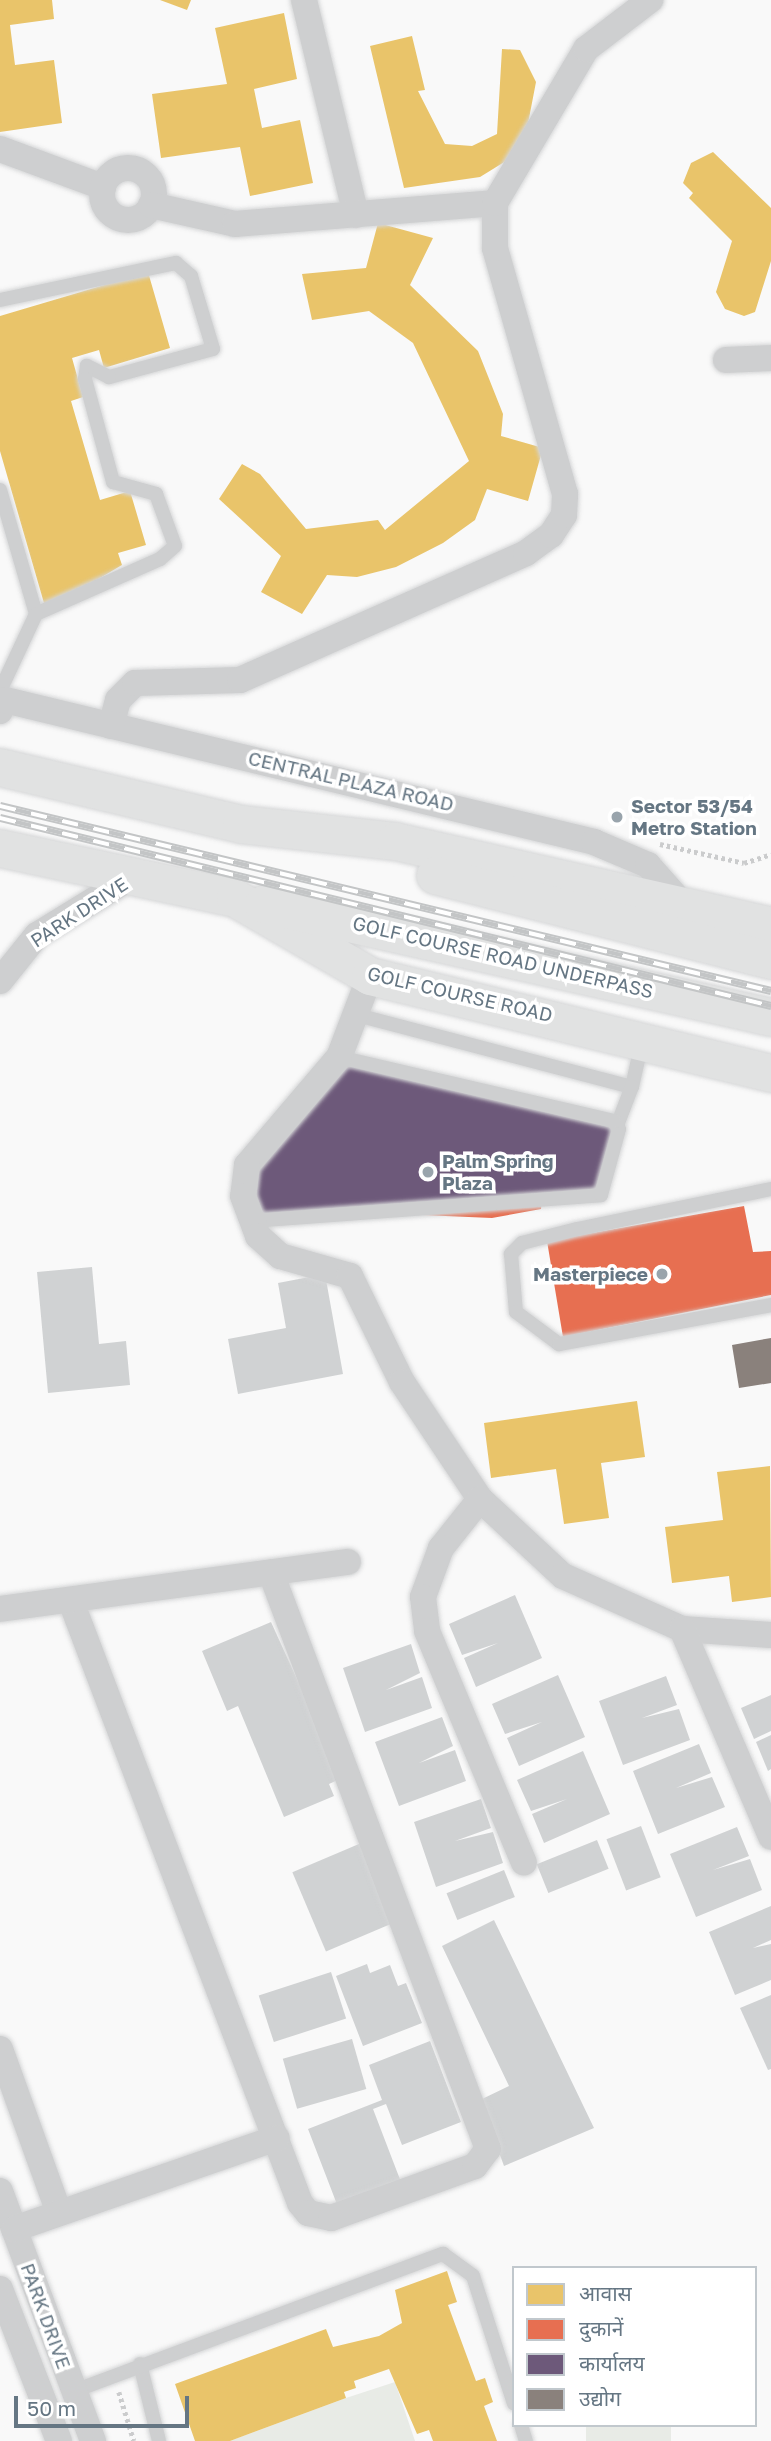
<!DOCTYPE html>
<meta charset="utf-8">
<style>
body{margin:0}
#map{position:relative;width:771px;height:2441px;overflow:hidden;background:#f9f9f9;font-family:"Golos Text","Noto Sans Devanagari",sans-serif}
div>[style]{position:absolute}
.green>*{inset:0;background:#e8ebe6;transform-origin:0 0}
.homes>*{inset:0;background:#e9c46a}
.shops>*{inset:0;background:#e76f51}
.offices>*{inset:0;background:#6d597a}
.industry>*{inset:0;background:#8a817c}
.building>*{inset:0;background:#d0d2d3;transform-origin:0 0}
.path>*{height:4.5px;margin-top:-2.25px;transform-origin:0;background:repeating-linear-gradient(90deg,#cbcccd 0 3.5px,transparent 0 7px)}
.roads{filter:drop-shadow(0 0 2px #d5d6d7) drop-shadow(0 0 2px #d5d6d7)}
.lane>*{height:14px;margin:-7px;padding:0 7px;transform-origin:7px;border-radius:7px;background:#cecfd0}
.street>*{height:26px;margin:-13px;padding:0 13px;transform-origin:13px;border-radius:13px;background:#cecfd0}
.street>.ring{margin:-13px;padding:0;box-sizing:content-box;background:none;border:26px solid #cecfd0;border-radius:50%}
.secondary>*{height:37px;margin:-18.5px;padding:0 18.5px;transform-origin:18.5px;border-radius:18.5px;background:#e1e2e2}
.rail>*{height:8px;margin-top:-4px;transform-origin:0;background:repeating-linear-gradient(90deg,#fff 0 16px,#c3c5c6 0 32px);box-sizing:border-box;border-block:2px solid #c3c5c6}
.dots>*{width:19px;height:19px;translate:-50% -50%;box-sizing:border-box;border:4px solid #fff;border-radius:50%}
span{translate:-50% -50%;white-space:nowrap;text-align:center;line-height:1.15;-webkit-text-stroke:7px #fff;paint-order:stroke}
.street-label{font-size:19px;color:#657683}
.poi-label{font-size:19px;color:#657683;font-weight:700}
.left{translate:0 -50%;text-align:left}
.right{translate:-100% -50%;text-align:right}
.legend{position:absolute;left:512px;top:2266px;width:245px;height:161px;box-sizing:border-box;background:#fff;border:2px solid #c1c8cd;margin:0;padding:9px 12px;list-style:none;font-size:21px;color:#657683}
.legend li{display:flex;align-items:center;gap:14px;height:35px}
.legend b{width:35px;border:2px solid #c1c8cd}
.scale{position:absolute;left:14px;top:2396px;width:175px;height:32px;box-sizing:border-box;border:4px solid #657683;border-top:0;padding-left:9px;font-size:21px;line-height:24px;white-space:nowrap;color:#657683;-webkit-text-stroke:5px #fff;paint-order:stroke}
</style>
<div id="map">
<div class="green">
<div style="clip-path:polygon(395px 2382px,415px 2441px,230px 2441px,346px 2398px)"></div>
<div style="left:586px;top:2425px;width:85px;height:17px"></div>
</div>
<div class="homes">
<div style="clip-path:polygon(0 0,52px 0,54px 19px,10px 25px,15px 65px,54px 60px,62px 123px,0 132px)"></div>
<div style="clip-path:polygon(160px 0,191px 0,187px 10px)"></div>
<div style="clip-path:polygon(284px 13px,297px 79px,254px 89px,262px 128px,300px 120px,313px 183px,250px 196px,240px 147px,161px 158px,152px 94px,227px 84px,215px 28px)"></div>
<div style="clip-path:polygon(412px 36px,425px 90px,418px 91px,445px 144px,472px 146px,497px 134px,502px 49px,520px 50px,536px 82px,526px 134px,506px 161px,480px 177px,404px 188px,370px 46px)"></div>
<div style="clip-path:polygon(713px 152px,771px 208px,771px 261px,755px 312px,744px 316px,725px 309px,716px 292px,732px 241px,689px 198px,693px 193px,683px 183px,691px 163px)"></div>
<div style="clip-path:polygon(378px 223px,433px 238px,410px 285px,478px 351px,503px 414px,501px 436px,543px 448px,528px 501px,487px 489px,475px 520px,443px 543px,396px 567px,357px 577px,327px 575px,302px 614px,261px 592px,281px 556px,219px 499px,242px 464px,260px 474px,306px 529px,378px 520px,385px 530px,469px 461px,413px 343px,369px 311px,312px 320px,302px 274px,366px 268px)"></div>
<div style="clip-path:polygon(148px 272px,170px 348px,104px 368px,99px 350px,72px 358px,83px 397px,71px 401px,100px 500px,130px 491px,146px 545px,118px 553px,122px 565px,46px 610px,0 451px,0 316px)"></div>
<div style="clip-path:polygon(637px 1401px,645px 1457px,601px 1463px,609px 1518px,564px 1524px,556px 1469px,491px 1478px,484px 1423px)"></div>
<div style="clip-path:polygon(770px 1466px,771px 1597px,732px 1602px,729px 1576px,672px 1583px,665px 1527px,723px 1520px,717px 1472px)"></div>
<div style="clip-path:polygon(447px 2271px,457px 2302px,448px 2305px,476px 2381px,485px 2378px,493px 2402px,484px 2406px,497px 2441px,433px 2441px,429px 2430px,417px 2434px,389px 2369px,354px 2381px,356px 2388px,344px 2392px,346px 2398px,230px 2441px,195px 2441px,175px 2384px,326px 2329px,333px 2347px,379px 2336px,402px 2323px,395px 2290px)"></div>
</div>
<div class="shops">
<div style="clip-path:polygon(353px 1077px,548px 1134px,541px 1209px,492px 1218px,306px 1210px,321px 1116px,335px 1113px)"></div>
<div style="clip-path:polygon(744px 1206px,753px 1252px,771px 1251px,771px 1295px,563px 1337px,547px 1241px)"></div>
</div>
<div class="offices">
<div style="clip-path:polygon(335px 1060px,618px 1126px,600px 1195px,273px 1221px,246px 1200px,248px 1165px)"></div>
</div>
<div class="industry">
<div style="clip-path:polygon(771px 1338px,771px 1383px,739px 1388px,732px 1345px)"></div>
</div>
<div class="building">
<div style="clip-path:polygon(92px 1267px,99px 1344px,126px 1341px,130px 1385px,48px 1393px,37px 1272px)"></div>
<div style="clip-path:polygon(325px 1274px,343px 1374px,238px 1394px,228px 1339px,286px 1328px,278px 1283px)"></div>
<div style="clip-path:polygon(515px 1595px,542px 1658px,476px 1687px,464px 1658px,498px 1643px,462px 1655px,449px 1624px)"></div>
<div style="clip-path:polygon(271px 1622px,342px 1778px,329px 1784px,334px 1796px,284px 1817px,238px 1706px,227px 1711px,202px 1651px)"></div>
<div style="clip-path:polygon(411px 1644px,420px 1673px,386px 1690px,422px 1677px,432px 1708px,365px 1732px,343px 1668px)"></div>
<div style="clip-path:polygon(558px 1675px,585px 1737px,519px 1766px,507px 1738px,542px 1722px,505px 1734px,492px 1704px)"></div>
<div style="clip-path:polygon(666px 1676px,677px 1705px,642px 1718px,679px 1709px,690px 1740px,623px 1765px,599px 1701px)"></div>
<div style="clip-path:polygon(771px 1695px,771px 1731px,754px 1739px,741px 1708px)"></div>
<div style="clip-path:polygon(442px 1717px,453px 1746px,419px 1763px,455px 1750px,466px 1781px,399px 1806px,375px 1742px)"></div>
<div style="clip-path:polygon(771px 1735px,771px 1769px,768px 1771px,756px 1742px)"></div>
<div style="clip-path:polygon(699px 1744px,711px 1773px,676px 1788px,712px 1777px,725px 1807px,658px 1834px,633px 1771px)"></div>
<div style="clip-path:polygon(583px 1751px,610px 1814px,544px 1843px,532px 1814px,567px 1799px,531px 1811px,517px 1780px)"></div>
<div style="clip-path:polygon(481px 1799px,491px 1828px,455px 1841px,493px 1832px,503px 1863px,436px 1887px,414px 1822px)"></div>
<div style="left:641px;top:1826px;width:55px;height:37px;rotate:69deg"></div>
<div style="clip-path:polygon(737px 1827px,749px 1856px,713px 1870px,750px 1859px,762px 1890px,696px 1917px,670px 1854px)"></div>
<div style="left:597px;top:1840px;width:31px;height:65px;rotate:68deg"></div>
<div style="left:366px;top:1841px;width:86px;height:80px;rotate:67deg"></div>
<div style="left:504px;top:1870px;width:29px;height:62px;rotate:68deg"></div>
<div style="clip-path:polygon(771px 1906px,771px 1940px,753px 1948px,771px 1944px,771px 1980px,735px 1995px,709px 1932px)"></div>
<div style="clip-path:polygon(494px 1920px,594px 2128px,504px 2166px,480px 2100px,509px 2086px,442px 1946px)"></div>
<div style="clip-path:polygon(367px 1964px,370px 1973px,390px 1965px,398px 1986px,406px 1983px,422px 2023px,363px 2046px,336px 1976px)"></div>
<div style="left:331px;top:1972px;width:49px;height:76px;rotate:72deg"></div>
<div style="clip-path:polygon(771px 1995px,771px 2069px,768px 2070px,740px 2008px)"></div>
<div style="left:352px;top:2039px;width:52px;height:72px;rotate:74deg"></div>
<div style="clip-path:polygon(430px 2041px,461px 2122px,402px 2145px,386px 2104px,373px 2109px,401px 2182px,338px 2207px,308px 2129px,382px 2100px,369px 2065px)"></div>
</div>
<div class="path">
<div style="left:660px;top:844px;width:86px;rotate:12.7deg"></div>
<div style="left:744px;top:863px;width:28px;rotate:-18deg"></div>
<div style="left:119px;top:2392px;width:51px;rotate:73deg"></div>
</div>
<div class="roads">
<div class="lane">
<div style="left:0;top:300px;width:180px;rotate:-11.9deg"></div>
<div style="left:176px;top:263px;width:20px;rotate:41deg"></div>
<div style="left:191px;top:276px;width:76px;rotate:73.2deg"></div>
<div style="left:213px;top:349px;width:108px;rotate:164.9deg"></div>
<div style="left:109px;top:377px;width:25px;rotate:-153deg"></div>
<div style="left:87px;top:366px;width:13px;rotate:99deg"></div>
<div style="left:85px;top:379px;width:107px;rotate:74.8deg"></div>
<div style="left:113px;top:482px;width:45px;rotate:15.6deg"></div>
<div style="left:156px;top:494px;width:55px;rotate:69.9deg"></div>
<div style="left:175px;top:546px;width:20px;rotate:139deg"></div>
<div style="left:160px;top:559px;width:136px;rotate:156.1deg"></div>
<div style="left:0;top:490px;width:129px;rotate:73.8deg"></div>
<div style="left:36px;top:614px;width:85px;rotate:115.1deg"></div>
<div style="left:357px;top:1015px;width:284px;rotate:14.7deg"></div>
<div style="left:632px;top:1087px;width:46px;rotate:-77.5deg"></div>
<div style="left:618px;top:1123px;width:39px;rotate:-69deg"></div>
<div style="left:771px;top:1189px;width:198px;rotate:168.3deg"></div>
<div style="left:577px;top:1229px;width:57px;rotate:165.7deg"></div>
<div style="left:522px;top:1243px;width:16px;rotate:135deg"></div>
<div style="left:511px;top:1254px;width:58px;rotate:85.1deg"></div>
<div style="left:516px;top:1312px;width:54px;rotate:36.7deg"></div>
<div style="left:559px;top:1344px;width:216px;rotate:-10.4deg"></div>
<div style="left:251px;top:1221px;width:351px;rotate:-4.2deg"></div>
<div style="left:601px;top:1195px;width:68px;rotate:-74.7deg"></div>
<div style="left:619px;top:1129px;width:9px;rotate:-122deg"></div>
<div style="left:614px;top:1121px;width:282px;rotate:-166.9deg"></div>
<div style="left:140px;top:2364px;width:79px;rotate:76.1deg"></div>
<div style="left:74px;top:2391px;width:394px;rotate:-20.4deg"></div>
<div style="left:443px;top:2254px;width:37px;rotate:36deg"></div>
<div style="left:473px;top:2276px;width:134px;rotate:72.2deg"></div>
<div style="left:521px;top:2425px;width:17px;rotate:73deg"></div>
</div>
<div class="street">
<div style="left:304px;top:0;width:221px;rotate:76.4deg"></div>
<div style="left:0;top:149px;width:110px;rotate:20.3deg"></div>
<div class="ring" style="left:102px;top:168px;width:26px;height:26px"></div>
<div style="left:151px;top:205px;width:86px;rotate:12.7deg"></div>
<div style="left:235px;top:224px;width:261px;rotate:-4.6deg"></div>
<div style="left:726px;top:360px;width:45px;rotate:-2.5deg"></div>
<div style="left:0;top:711px;width:12px;rotate:-66deg"></div>
<div style="left:5px;top:700px;width:606px;rotate:13.55deg"></div>
<div style="left:594px;top:842px;width:59px;rotate:23.1deg"></div>
<div style="left:648px;top:865px;width:57px;rotate:48.5deg"></div>
<div style="left:111px;top:726px;width:27px;rotate:-75deg"></div>
<div style="left:118px;top:700px;width:24px;rotate:-45deg"></div>
<div style="left:135px;top:683px;width:105px;rotate:-1.6deg"></div>
<div style="left:240px;top:680px;width:313px;rotate:-23.9deg"></div>
<div style="left:526px;top:553px;width:31px;rotate:-36deg"></div>
<div style="left:551px;top:535px;width:24px;rotate:-57deg"></div>
<div style="left:564px;top:515px;width:21px;rotate:-87deg"></div>
<div style="left:565px;top:494px;width:256px;rotate:-105.9deg"></div>
<div style="left:495px;top:248px;width:45px;rotate:-90deg"></div>
<div style="left:495px;top:203px;width:179px;rotate:-59.4deg"></div>
<div style="left:586px;top:49px;width:81px;rotate:-37.4deg"></div>
<div style="left:370px;top:976px;width:87px;rotate:110.9deg"></div>
<div style="left:339px;top:1057px;width:142px;rotate:130.4deg"></div>
<div style="left:247px;top:1165px;width:31px;rotate:97deg"></div>
<div style="left:243px;top:1196px;width:43px;rotate:69.4deg"></div>
<div style="left:258px;top:1236px;width:30px;rotate:42deg"></div>
<div style="left:280px;top:1256px;width:73px;rotate:15.9deg"></div>
<div style="left:350px;top:1276px;width:118px;rotate:63.9deg"></div>
<div style="left:402px;top:1382px;width:141px;rotate:56.3deg"></div>
<div style="left:480px;top:1499px;width:113px;rotate:42.9deg"></div>
<div style="left:563px;top:1576px;width:130px;rotate:24deg"></div>
<div style="left:682px;top:1629px;width:89px;rotate:3.9deg"></div>
<div style="left:0;top:981px;width:59px;rotate:-51.2deg"></div>
<div style="left:37px;top:935px;width:113px;rotate:-31.6deg"></div>
<div style="left:480px;top:1499px;width:63px;rotate:128.5deg"></div>
<div style="left:441px;top:1548px;width:52px;rotate:110.2deg"></div>
<div style="left:423px;top:1597px;width:34px;rotate:83deg"></div>
<div style="left:427px;top:1631px;width:251px;rotate:67.3deg"></div>
<div style="left:72px;top:1604px;width:641px;rotate:69.16deg"></div>
<div style="left:300px;top:2203px;width:13px;rotate:51deg"></div>
<div style="left:308px;top:2213px;width:24px;rotate:12deg"></div>
<div style="left:331px;top:2218px;width:153px;rotate:-19.9deg"></div>
<div style="left:475px;top:2166px;width:21px;rotate:-53deg"></div>
<div style="left:488px;top:2149px;width:616px;rotate:-110.64deg"></div>
<div style="left:0;top:1609px;width:351px;rotate:-7.7deg"></div>
<div style="left:682px;top:1629px;width:226px;rotate:66.8deg"></div>
<div style="left:0;top:2049px;width:174px;rotate:70.2deg"></div>
<div style="left:0;top:2191px;width:267px;rotate:69.6deg"></div>
<div style="left:14px;top:2229px;width:278px;rotate:-19.1deg"></div>
<div style="left:0;top:2289px;width:163px;rotate:68.8deg"></div>
</div>
<div class="secondary">
<div style="left:0;top:767px;width:248px;rotate:13.3deg"></div>
<div style="left:241px;top:824px;width:155px;rotate:6.3deg"></div>
<div style="left:395px;top:841px;width:385px;rotate:12.7deg"></div>
<div style="left:0;top:848px;width:240px;rotate:12deg"></div>
<div style="left:235px;top:898px;width:156px;rotate:30deg"></div>
<div style="left:370px;top:976px;width:413px;rotate:13.6deg"></div>
<div style="left:435px;top:875px;width:347px;rotate:14.2deg"></div>
<div style="left:263px;top:904px;width:520px;rotate:12.54deg"></div>
</div>
</div>
<div class="rail">
<div style="left:0;top:806px;width:793px;rotate:13.49deg"></div>
<div style="left:0;top:818px;width:794px;rotate:13.7deg"></div>
</div>
<div class="dots">
<div style="left:617px;top:817px;background:#99a4ac"></div>
<div style="left:428px;top:1172px;background:#99a4ac"></div>
<div style="left:662px;top:1274px;background:#99a4ac"></div>
</div>
<div class="street-label">
<span style="left:351px;top:781px;rotate:13deg">CENTRAL PLAZA ROAD</span>
<span style="left:79px;top:912px;rotate:-33deg">PARK DRIVE</span>
<span style="left:503px;top:957px;rotate:13deg">GOLF COURSE ROAD UNDERPASS</span>
<span style="left:460px;top:994px;rotate:13deg">GOLF COURSE ROAD</span>
<span style="left:46px;top:2316px;rotate:70deg">PARK DRIVE</span>
</div>
<div class="poi-label">
<span class="left" style="left:631px;top:817px">Sector 53/54<br>Metro Station</span>
<span class="left" style="left:442px;top:1172px">Palm Spring<br>Plaza</span>
<span class="right" style="left:648px;top:1274px">Masterpiece</span>
</div>
<ul class="legend">
<li><b style="height:19px;background:#e9c46a"></b>आवास</li>
<li><b style="height:19px;background:#e76f51"></b>दुकानें</li>
<li><b style="height:19px;background:#6d597a"></b>कार्यालय</li>
<li><b style="height:19px;background:#8a817c"></b>उद्योग</li>
</ul>
<div class="scale">50 m</div>
</div>
